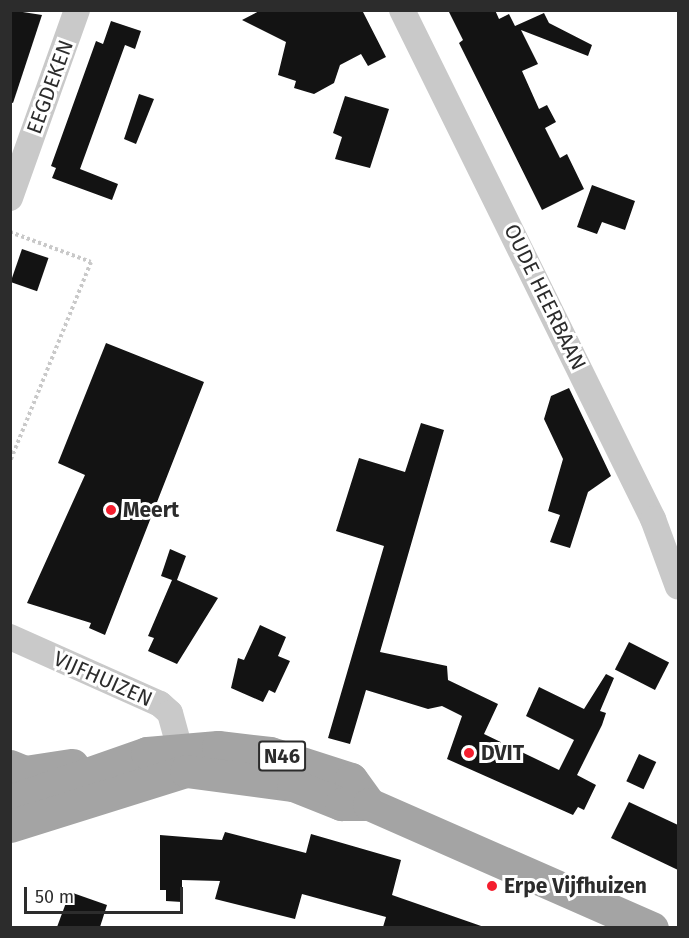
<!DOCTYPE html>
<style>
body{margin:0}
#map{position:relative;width:689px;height:938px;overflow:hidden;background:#fff;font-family:"Fira Sans",sans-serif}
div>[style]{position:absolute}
.building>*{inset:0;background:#131313;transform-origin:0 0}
.path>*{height:4px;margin-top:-2px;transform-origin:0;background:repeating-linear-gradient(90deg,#c9c9c9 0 3px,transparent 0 6px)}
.street>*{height:26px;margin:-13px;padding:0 13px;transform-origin:13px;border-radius:13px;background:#c9c9c9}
.primary>*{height:33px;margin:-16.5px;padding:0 16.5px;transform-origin:16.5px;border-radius:16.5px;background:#a4a4a4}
.dots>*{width:16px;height:16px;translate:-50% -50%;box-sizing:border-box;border:3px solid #fff;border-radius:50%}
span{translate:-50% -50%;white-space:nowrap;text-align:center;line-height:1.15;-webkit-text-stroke:6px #fff;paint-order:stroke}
.shield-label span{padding:2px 4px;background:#fff;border:2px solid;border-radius:4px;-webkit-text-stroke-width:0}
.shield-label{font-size:20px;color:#2c2c2c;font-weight:700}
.street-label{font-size:21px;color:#2c2c2c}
.poi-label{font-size:21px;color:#2c2c2c;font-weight:700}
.left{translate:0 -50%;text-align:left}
.frame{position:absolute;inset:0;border:12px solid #2c2c2c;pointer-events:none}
.scale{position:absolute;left:24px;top:887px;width:159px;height:27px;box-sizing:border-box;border:3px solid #2c2c2c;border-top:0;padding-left:8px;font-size:18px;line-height:21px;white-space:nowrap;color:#2c2c2c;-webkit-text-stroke:4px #fff;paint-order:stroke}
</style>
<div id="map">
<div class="building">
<div style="clip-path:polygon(10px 10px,42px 15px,13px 103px,10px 102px)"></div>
<div style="clip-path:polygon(261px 10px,362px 10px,386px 57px,368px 66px,361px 54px,340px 65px,334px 83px,314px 94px,294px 88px,296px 81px,278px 75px,286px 42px,242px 20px)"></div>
<div style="clip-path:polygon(448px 10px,495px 10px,499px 19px,509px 14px,515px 26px,544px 13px,549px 23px,592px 45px,588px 56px,521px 30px,538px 64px,522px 71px,539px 109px,547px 105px,556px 122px,545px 128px,560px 158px,567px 154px,584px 189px,542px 210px,459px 43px,463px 40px)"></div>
<div style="clip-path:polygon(111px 21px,141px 31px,135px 49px,125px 45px,80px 169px,118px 184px,112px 200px,52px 178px,56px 168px,51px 166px,96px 41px,103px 44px)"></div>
<div style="clip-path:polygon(139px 94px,154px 99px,136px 144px,124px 139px)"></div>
<div style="clip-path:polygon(345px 96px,389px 109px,370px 168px,335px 159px,342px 137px,333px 133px)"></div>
<div style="clip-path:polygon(592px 185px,635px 201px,625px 230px,602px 222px,597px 234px,577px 227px)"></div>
<div style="left:22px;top:249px;width:28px;height:35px;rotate:19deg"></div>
<div style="clip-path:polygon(106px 343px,204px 382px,105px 635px,89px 628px,91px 623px,27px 603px,85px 475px,58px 463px)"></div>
<div style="clip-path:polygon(569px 388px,611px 476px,588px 492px,570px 548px,550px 542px,560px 515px,548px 511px,563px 459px,544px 419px,551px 396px)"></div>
<div style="clip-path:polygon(421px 423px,444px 430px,380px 652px,447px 666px,448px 680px,498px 704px,484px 734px,559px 770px,574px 740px,526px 716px,539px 687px,584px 709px,606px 674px,614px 678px,600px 711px,606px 713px,602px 725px,577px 775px,596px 785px,584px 810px,578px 807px,573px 815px,447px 759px,462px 716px,442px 706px,428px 709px,366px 690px,350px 744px,328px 738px,384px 546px,336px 531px,359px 458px,405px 472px)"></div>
<div style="clip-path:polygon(170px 549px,186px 556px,177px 580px,218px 598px,177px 664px,148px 651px,154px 638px,148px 636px,172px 580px,161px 576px)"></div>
<div style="clip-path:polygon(260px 625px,286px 637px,278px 656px,290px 661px,275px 693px,269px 690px,263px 702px,231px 688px,238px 658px,244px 660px)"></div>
<div style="left:629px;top:642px;width:45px;height:31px;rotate:27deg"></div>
<div style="left:639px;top:754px;width:19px;height:30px;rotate:25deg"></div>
<div style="clip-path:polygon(629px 802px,678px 825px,678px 870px,611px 838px)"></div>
<div style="clip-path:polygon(225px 832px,306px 853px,311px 834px,401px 860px,392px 895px,484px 927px,383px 927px,386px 917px,302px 894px,295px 919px,215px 899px,220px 881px,182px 880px,182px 902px,166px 901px,166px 890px,160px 890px,160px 835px,222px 840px)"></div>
<div style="clip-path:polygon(70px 892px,107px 905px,100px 927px,57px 927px)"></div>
</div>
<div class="path">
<div style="left:10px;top:232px;width:86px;rotate:20.3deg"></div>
<div style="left:91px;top:262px;width:215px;rotate:112.1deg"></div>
</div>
<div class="street">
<div style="left:402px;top:10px;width:568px;rotate:63.75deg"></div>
<div style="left:653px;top:519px;width:72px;rotate:69.8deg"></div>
<div style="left:10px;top:198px;width:200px;rotate:-70.4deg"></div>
<div style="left:10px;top:637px;width:164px;rotate:24.1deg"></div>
<div style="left:160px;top:704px;width:13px;rotate:42deg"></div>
<div style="left:170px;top:713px;width:57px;rotate:74.7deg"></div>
</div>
<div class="primary">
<div style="left:10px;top:766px;width:16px;rotate:22deg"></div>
<div style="left:25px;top:772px;width:48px;rotate:-8.5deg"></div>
<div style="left:10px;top:801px;width:145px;rotate:-19.3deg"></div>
<div style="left:147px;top:753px;width:71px;rotate:-4.8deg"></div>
<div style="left:218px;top:747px;width:52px;rotate:6.6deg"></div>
<div style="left:270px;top:753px;width:85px;rotate:17.8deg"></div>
<div style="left:351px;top:779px;width:31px;rotate:54deg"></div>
<div style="left:10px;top:826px;width:184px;rotate:-17.4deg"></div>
<div style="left:186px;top:771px;width:108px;rotate:7.5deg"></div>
<div style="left:293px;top:785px;width:52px;rotate:21.6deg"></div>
<div style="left:341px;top:804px;width:28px"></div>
<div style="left:369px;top:804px;width:309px;rotate:23.7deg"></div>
</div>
<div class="dots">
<div style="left:111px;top:510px;background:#f41e2e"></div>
<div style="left:469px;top:753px;background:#f41e2e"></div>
<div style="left:492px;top:886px;background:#f41e2e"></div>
</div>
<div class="shield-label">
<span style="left:282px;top:756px">N46</span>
</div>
<div class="street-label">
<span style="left:50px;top:87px;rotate:-70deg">EEGDEKEN</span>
<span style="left:545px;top:297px;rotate:64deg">OUDE HEERBAAN</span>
<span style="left:103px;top:679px;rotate:24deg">VIJFHUIZEN</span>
</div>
<div class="poi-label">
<span class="left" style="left:123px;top:510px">Meert</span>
<span class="left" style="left:481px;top:753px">DVIT</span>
<span class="left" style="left:504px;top:886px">Erpe Vijfhuizen</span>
</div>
<div class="frame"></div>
<div class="scale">50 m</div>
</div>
